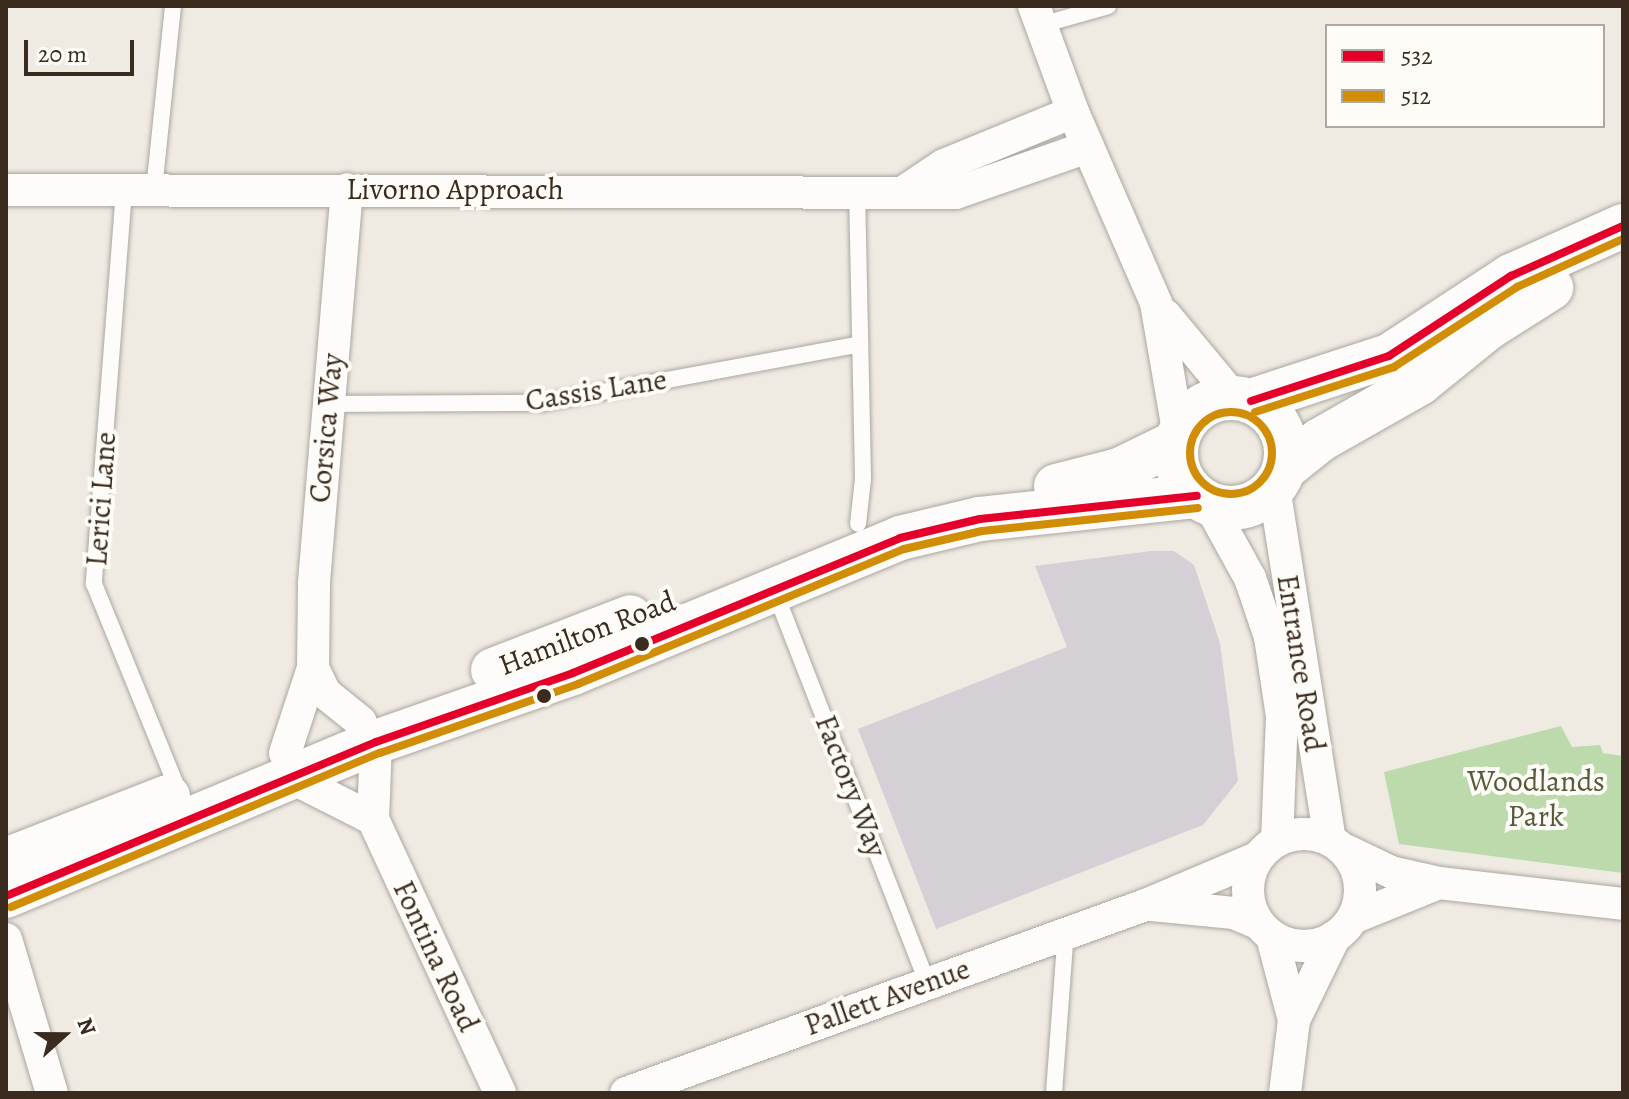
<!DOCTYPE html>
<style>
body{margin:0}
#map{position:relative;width:1629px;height:1099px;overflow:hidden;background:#efebe2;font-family:Alegreya,serif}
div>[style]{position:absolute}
.green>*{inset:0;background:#bcdaac}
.building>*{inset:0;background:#d4d0d5}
.roads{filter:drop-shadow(0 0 2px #aba69f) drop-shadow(0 0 2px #aba69f)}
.service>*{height:16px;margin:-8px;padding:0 8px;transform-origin:8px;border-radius:8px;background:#fdfcfb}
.minor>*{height:32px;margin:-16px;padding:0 16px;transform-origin:16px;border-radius:16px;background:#fdfcfb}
.minor>.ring{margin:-16px;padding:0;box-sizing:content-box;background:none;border:32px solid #fdfcfb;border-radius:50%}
.secondary>*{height:44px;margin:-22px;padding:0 22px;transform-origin:22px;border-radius:22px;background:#fdfcfb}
.secondary>.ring{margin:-22px;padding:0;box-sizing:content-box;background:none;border:44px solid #fdfcfb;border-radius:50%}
.bus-1>*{height:8px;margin:-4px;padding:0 4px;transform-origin:4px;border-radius:4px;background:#e4002b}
.bus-2>*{height:8px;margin:-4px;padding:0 4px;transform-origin:4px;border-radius:4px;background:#d18d06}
.bus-2>.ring{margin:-4px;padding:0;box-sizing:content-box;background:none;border:8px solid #d18d06;border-radius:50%}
.dots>*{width:22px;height:22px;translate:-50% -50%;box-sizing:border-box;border:4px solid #fdfcf7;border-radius:50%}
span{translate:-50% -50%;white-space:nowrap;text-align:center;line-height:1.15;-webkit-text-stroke:8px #fdfcf7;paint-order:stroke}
.street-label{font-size:30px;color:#3b2a1e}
.park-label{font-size:30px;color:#555b3b}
.frame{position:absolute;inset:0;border:8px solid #3b2a1e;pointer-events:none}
.legend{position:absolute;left:1325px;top:24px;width:280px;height:104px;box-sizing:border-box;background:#fdfcf7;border:2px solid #afa8a0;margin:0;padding:10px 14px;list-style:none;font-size:24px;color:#3b2a1e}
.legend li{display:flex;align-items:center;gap:16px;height:40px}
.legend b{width:40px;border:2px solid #afa8a0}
.north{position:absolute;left:24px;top:995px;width:80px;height:80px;-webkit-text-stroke:6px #fdfcf7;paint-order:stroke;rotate:69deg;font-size:22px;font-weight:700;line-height:32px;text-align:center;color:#3b2a1e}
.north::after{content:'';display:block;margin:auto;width:28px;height:36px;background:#3b2a1e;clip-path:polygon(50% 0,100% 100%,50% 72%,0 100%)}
.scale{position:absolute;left:24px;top:40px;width:110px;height:36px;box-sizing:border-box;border:4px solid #3b2a1e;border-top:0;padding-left:10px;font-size:24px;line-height:28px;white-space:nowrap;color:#3b2a1e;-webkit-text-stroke:6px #fdfcf7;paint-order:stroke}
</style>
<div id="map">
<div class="green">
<div style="clip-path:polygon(1561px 726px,1572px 747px,1600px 745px,1603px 753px,1623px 756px,1623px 873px,1399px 844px,1384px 772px)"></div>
</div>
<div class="building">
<div style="clip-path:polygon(1151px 551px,1174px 551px,1194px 565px,1220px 643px,1238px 781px,1203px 825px,936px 929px,858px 729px,1067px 647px,1035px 566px)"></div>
</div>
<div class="roads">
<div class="service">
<div style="left:1041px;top:25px;width:70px;rotate:-15.8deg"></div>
<div style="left:124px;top:190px;width:395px;rotate:94.4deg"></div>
<div style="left:94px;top:584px;width:225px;rotate:67.8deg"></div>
<div style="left:154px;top:190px;width:185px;rotate:-84.1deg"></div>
<div style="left:857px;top:190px;width:289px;rotate:88.8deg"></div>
<div style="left:863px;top:479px;width:45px;rotate:96.3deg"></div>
<div style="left:328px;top:404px;width:215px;rotate:-0.3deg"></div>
<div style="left:543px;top:403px;width:322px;rotate:-10.5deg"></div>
<div style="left:775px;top:592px;width:419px;rotate:68.7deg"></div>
<div style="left:1054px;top:1093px;width:162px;rotate:-85.8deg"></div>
</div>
<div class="minor">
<div style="left:1034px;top:6px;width:113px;rotate:69.8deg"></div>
<div style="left:1073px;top:112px;width:208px;rotate:66.5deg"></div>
<div style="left:1156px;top:303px;width:135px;rotate:80.2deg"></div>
<div style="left:6px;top:190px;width:950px;rotate:0.18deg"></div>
<div style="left:956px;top:193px;width:140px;rotate:-19.2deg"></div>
<div style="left:905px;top:191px;width:47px;rotate:-33.7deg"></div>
<div style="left:944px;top:165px;width:139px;rotate:-22.3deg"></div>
<div style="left:1165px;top:315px;width:107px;rotate:50.3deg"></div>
<div style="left:1274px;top:487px;width:356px;rotate:81deg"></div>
<div style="left:1208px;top:502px;width:87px;rotate:61.1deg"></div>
<div style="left:1250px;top:578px;width:62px;rotate:71.3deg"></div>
<div style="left:1270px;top:637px;width:80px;rotate:81.4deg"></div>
<div style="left:1282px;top:716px;width:123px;rotate:92.3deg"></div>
<div style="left:313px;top:668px;width:28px;rotate:64deg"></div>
<div style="left:325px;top:693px;width:46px;rotate:38.9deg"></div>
<div style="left:376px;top:742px;width:77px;rotate:92.2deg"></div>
<div style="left:373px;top:819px;width:302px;rotate:65.1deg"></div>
<div style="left:285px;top:753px;width:89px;rotate:-71.8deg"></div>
<div style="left:313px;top:668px;width:86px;rotate:-89.3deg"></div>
<div style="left:314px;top:582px;width:394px;rotate:-85.2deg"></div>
<div style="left:290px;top:777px;width:93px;rotate:26.8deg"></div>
<div class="ring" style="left:1248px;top:834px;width:80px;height:80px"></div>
<div style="left:1345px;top:850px;width:51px;rotate:25.6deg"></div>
<div style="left:1391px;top:872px;width:49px;rotate:12.9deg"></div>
<div style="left:1439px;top:883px;width:185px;rotate:6.5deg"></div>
<div style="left:1152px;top:905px;width:82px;rotate:5.6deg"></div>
<div style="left:1234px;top:913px;width:26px;rotate:23deg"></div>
<div style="left:1353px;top:918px;width:93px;rotate:-22.1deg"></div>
<div style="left:1272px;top:937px;width:86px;rotate:75.2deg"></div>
<div style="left:1294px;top:1020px;width:74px;rotate:97deg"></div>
<div style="left:6px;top:939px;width:161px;rotate:73.4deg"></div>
<div style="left:1294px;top:1020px;width:93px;rotate:-64deg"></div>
<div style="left:626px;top:1093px;width:555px;rotate:-19.9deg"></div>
<div style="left:1148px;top:904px;width:118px;rotate:-22.9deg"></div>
</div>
<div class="secondary">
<div class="ring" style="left:1176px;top:398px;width:66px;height:66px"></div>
<div style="left:1251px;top:401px;width:145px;rotate:-18.1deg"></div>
<div style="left:1389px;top:356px;width:146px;rotate:-33.3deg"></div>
<div style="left:1511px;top:276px;width:123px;rotate:-24.1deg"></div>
<div style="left:1284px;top:469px;width:46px;rotate:-38.9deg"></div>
<div style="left:1320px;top:440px;width:115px;rotate:-29.7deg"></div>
<div style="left:1420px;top:383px;width:87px;rotate:-39deg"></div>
<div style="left:1488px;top:328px;width:75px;rotate:-32.4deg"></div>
<div style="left:1056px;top:486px;width:65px;rotate:-14.3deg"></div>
<div style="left:1119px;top:470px;width:64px;rotate:-25.8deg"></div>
<div style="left:493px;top:670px;width:147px;rotate:-21.1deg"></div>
<div style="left:6px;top:860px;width:174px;rotate:-21.3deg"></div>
<div style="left:6px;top:896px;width:401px;rotate:-22.6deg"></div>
<div style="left:376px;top:742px;width:209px;rotate:-19.3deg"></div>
<div style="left:573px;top:673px;width:354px;rotate:-22.4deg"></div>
<div style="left:900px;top:538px;width:82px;rotate:-13.4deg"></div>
<div style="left:980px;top:519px;width:218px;rotate:-6.1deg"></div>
</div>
</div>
<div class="bus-1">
<div style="left:1251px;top:401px;width:145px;rotate:-18.1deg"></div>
<div style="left:1389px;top:356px;width:146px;rotate:-33.3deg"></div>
<div style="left:1511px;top:276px;width:123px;rotate:-24.1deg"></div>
<div style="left:6px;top:896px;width:401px;rotate:-22.6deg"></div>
<div style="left:376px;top:742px;width:209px;rotate:-19.3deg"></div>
<div style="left:573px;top:673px;width:354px;rotate:-22.4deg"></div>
<div style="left:900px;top:538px;width:82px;rotate:-13.4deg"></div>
<div style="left:980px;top:519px;width:218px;rotate:-6.1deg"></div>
</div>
<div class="bus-2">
<div class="ring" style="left:1190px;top:412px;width:74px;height:74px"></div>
<div style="left:1255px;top:412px;width:146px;rotate:-17.9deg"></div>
<div style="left:1394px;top:367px;width:147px;rotate:-33deg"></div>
<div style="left:1517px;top:287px;width:116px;rotate:-24.4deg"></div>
<div style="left:11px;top:907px;width:400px;rotate:-22.7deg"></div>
<div style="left:380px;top:753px;width:210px;rotate:-19.2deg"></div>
<div style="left:578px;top:684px;width:353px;rotate:-22.5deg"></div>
<div style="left:904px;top:549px;width:80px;rotate:-13deg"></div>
<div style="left:982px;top:531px;width:217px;rotate:-6.1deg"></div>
</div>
<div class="dots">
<div style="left:642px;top:644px;background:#3b2a1e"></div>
<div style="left:544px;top:696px;background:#3b2a1e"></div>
</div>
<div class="street-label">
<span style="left:455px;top:189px">Livorno Approach</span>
<span style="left:596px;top:390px;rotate:-9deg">Cassis Lane</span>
<span style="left:326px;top:428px;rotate:-85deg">Corsica Way</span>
<span style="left:101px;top:499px;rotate:-86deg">Lerici Lane</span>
<span style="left:587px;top:633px;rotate:-21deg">Hamilton Road</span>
<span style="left:1301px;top:663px;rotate:81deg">Entrance Road</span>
<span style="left:851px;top:786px;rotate:69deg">Factory Way</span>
<span style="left:436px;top:956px;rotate:65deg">Fontina Road</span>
<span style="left:887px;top:997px;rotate:-20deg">Pallett Avenue</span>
</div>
<div class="park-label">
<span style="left:1536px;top:798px">Woodlands<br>Park</span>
</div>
<div class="frame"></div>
<ul class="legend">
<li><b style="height:10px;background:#e4002b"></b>532</li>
<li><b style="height:10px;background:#d18d06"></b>512</li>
</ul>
<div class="north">N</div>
<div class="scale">20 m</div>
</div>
